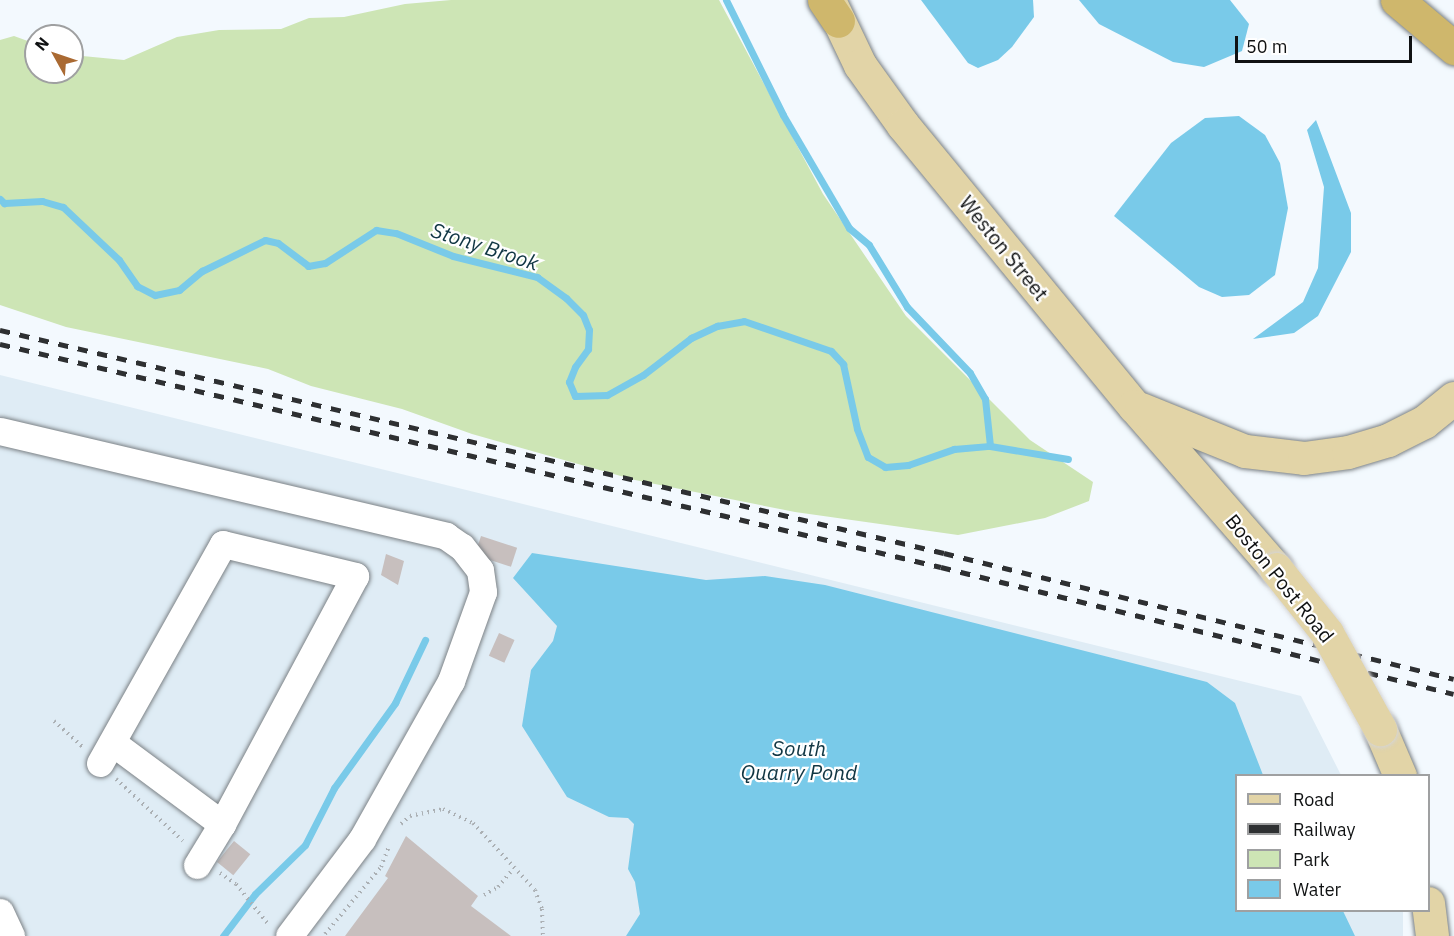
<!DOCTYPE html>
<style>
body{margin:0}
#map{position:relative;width:1454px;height:936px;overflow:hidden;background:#f3f9fe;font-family:"IBM Plex Sans",sans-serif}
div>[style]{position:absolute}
.built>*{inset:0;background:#dfecf5}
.green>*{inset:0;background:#cde5b5}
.water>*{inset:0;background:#79cae9}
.stream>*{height:7px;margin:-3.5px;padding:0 3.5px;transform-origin:3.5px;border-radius:3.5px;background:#79cae9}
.building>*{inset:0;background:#c7bfbe;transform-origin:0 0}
.path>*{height:4px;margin-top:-2px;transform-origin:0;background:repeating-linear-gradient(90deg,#abb0b4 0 1.5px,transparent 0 6px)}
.roads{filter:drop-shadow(0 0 2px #7c8286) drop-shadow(0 0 2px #7c8286)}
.minor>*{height:27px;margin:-13.5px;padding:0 13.5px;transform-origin:13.5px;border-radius:13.5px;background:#fff}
.major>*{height:33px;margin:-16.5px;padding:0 16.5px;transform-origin:16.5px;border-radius:16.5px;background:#e2d4a7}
.highway>*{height:33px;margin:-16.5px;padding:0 16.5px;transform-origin:16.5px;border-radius:16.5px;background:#cfb76c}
.rail>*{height:4.5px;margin-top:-2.25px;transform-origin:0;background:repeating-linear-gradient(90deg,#2e3032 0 10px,transparent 0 20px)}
.bridges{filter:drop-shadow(0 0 2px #d4d4d5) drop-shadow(0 0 2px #d4d4d5)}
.major-bridge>*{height:33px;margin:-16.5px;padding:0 16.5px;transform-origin:16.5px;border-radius:16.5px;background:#e2d4a7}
span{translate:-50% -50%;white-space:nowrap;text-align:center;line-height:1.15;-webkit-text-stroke:4.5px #fff;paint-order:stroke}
.street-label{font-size:20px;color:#101213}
.water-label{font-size:21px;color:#103643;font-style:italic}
.legend{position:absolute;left:1235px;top:774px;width:195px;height:138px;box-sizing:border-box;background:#fff;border:2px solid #9fa0a1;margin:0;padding:8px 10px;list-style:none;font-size:18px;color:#101213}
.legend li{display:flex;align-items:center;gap:12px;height:30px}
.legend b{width:30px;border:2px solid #9fa0a1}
.north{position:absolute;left:24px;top:24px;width:60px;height:60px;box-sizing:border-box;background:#fff;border:2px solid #9fa0a1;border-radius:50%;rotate:310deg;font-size:16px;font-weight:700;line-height:24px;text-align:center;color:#101213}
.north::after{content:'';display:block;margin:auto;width:21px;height:27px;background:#aa6a33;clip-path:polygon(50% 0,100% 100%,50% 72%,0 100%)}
.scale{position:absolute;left:1235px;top:36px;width:177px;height:27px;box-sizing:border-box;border:3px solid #101213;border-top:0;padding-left:8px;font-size:18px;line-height:21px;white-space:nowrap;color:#101213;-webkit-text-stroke:4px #fff;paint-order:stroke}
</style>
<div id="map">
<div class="built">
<div style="clip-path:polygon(0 375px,1301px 696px,1341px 775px,1236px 776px,1236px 910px,1403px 911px,1403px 936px,0 936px)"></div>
</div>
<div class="green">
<div style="clip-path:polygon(451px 0,719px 0,823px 194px,906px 316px,1030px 440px,1093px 482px,1089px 501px,1045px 518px,958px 535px,795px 512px,635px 480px,472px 434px,402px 409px,311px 386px,268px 369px,66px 327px,0 305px,0 40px,14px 36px,36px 44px,36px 72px,72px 72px,72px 55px,124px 60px,177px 37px,219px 30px,281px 29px,309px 18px,344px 17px,405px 4px)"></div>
</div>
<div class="water">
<div style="clip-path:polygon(921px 0,1033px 0,1034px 17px,1012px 47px,998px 60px,978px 68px,968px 63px)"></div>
<div style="clip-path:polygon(1079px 0,1230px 0,1249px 24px,1242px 51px,1204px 67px,1173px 62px,1099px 24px)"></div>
<div style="clip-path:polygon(1239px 116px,1265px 135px,1280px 163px,1288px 208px,1275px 275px,1249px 295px,1222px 297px,1199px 287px,1114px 216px,1171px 143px,1205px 118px)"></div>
<div style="clip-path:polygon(1316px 120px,1351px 213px,1351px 252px,1318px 316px,1294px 333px,1253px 339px,1303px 302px,1318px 268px,1324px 187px,1307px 130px)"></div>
<div style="clip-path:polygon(532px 553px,706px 580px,765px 576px,825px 585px,1207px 682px,1235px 703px,1263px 775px,1236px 776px,1236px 910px,1343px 911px,1355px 936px,626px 936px,640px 914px,635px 882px,628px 869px,634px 824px,628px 818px,609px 817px,567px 797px,522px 726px,531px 670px,553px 641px,557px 626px,513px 578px)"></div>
</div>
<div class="stream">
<div style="left:726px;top:0;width:128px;rotate:63.6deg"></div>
<div style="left:783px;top:115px;width:131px;rotate:59.7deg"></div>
<div style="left:849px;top:228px;width:26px;rotate:40deg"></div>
<div style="left:869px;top:245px;width:73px;rotate:58.5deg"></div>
<div style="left:907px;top:307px;width:91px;rotate:46.3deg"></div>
<div style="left:970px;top:373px;width:30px;rotate:60deg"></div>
<div style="left:985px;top:399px;width:47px;rotate:83.9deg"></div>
<div style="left:0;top:199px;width:6px;rotate:45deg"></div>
<div style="left:4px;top:203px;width:38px;rotate:-3deg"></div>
<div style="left:42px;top:201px;width:22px;rotate:16deg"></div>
<div style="left:63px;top:207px;width:77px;rotate:43.4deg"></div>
<div style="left:119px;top:260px;width:32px;rotate:55deg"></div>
<div style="left:137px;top:286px;width:20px;rotate:27deg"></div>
<div style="left:155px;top:295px;width:25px;rotate:-12deg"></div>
<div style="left:179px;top:290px;width:30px;rotate:-40deg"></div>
<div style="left:202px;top:271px;width:70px;rotate:-26.2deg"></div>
<div style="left:265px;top:240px;width:13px;rotate:13deg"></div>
<div style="left:278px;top:243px;width:38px;rotate:37deg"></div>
<div style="left:308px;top:266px;width:17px;rotate:-10deg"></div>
<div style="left:325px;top:263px;width:61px;rotate:-32.9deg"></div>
<div style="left:376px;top:230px;width:20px;rotate:9deg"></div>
<div style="left:396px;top:233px;width:61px;rotate:22deg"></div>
<div style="left:453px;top:256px;width:87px;rotate:14deg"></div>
<div style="left:537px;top:277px;width:36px;rotate:36deg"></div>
<div style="left:566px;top:298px;width:24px;rotate:45deg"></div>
<div style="left:583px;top:315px;width:16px;rotate:68deg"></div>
<div style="left:589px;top:330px;width:19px;rotate:93deg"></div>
<div style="left:588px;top:349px;width:22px;rotate:126deg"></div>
<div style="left:575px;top:367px;width:16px;rotate:112deg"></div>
<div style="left:569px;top:382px;width:15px;rotate:67deg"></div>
<div style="left:575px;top:396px;width:32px;rotate:-2deg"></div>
<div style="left:607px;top:395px;width:41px;rotate:-29.1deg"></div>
<div style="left:643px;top:375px;width:61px;rotate:-37.6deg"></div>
<div style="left:691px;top:338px;width:29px;rotate:-25deg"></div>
<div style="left:717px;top:326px;width:27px;rotate:-10deg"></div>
<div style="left:744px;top:321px;width:92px;rotate:19deg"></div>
<div style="left:831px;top:351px;width:18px;rotate:47deg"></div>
<div style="left:843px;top:364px;width:66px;rotate:77.8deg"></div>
<div style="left:857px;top:429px;width:30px;rotate:69deg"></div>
<div style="left:868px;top:457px;width:20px;rotate:30deg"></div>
<div style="left:885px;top:467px;width:23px;rotate:-5deg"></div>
<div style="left:908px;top:465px;width:49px;rotate:-19.2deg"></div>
<div style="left:954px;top:449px;width:36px;rotate:-5deg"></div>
<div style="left:990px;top:446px;width:79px;rotate:9.5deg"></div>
<div style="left:223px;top:936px;width:53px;rotate:-52.7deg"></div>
<div style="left:255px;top:894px;width:70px;rotate:-44.4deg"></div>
<div style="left:305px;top:845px;width:64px;rotate:-63deg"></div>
<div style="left:334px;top:788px;width:105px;rotate:-54.3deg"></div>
<div style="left:395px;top:703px;width:70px;rotate:-64.5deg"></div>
</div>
<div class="building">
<div style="left:481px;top:536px;width:38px;height:20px;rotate:18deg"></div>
<div style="clip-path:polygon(386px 554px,404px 561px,398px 585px,381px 575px)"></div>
<div style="left:499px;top:633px;width:17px;height:25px;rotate:24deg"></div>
<div style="clip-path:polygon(406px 836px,478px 896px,471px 906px,511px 936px,345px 936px,388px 878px,385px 876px)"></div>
<div style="left:234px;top:841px;width:21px;height:27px;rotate:39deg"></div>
</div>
<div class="path">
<div style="left:54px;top:721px;width:38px;rotate:42deg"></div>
<div style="left:116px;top:779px;width:91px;rotate:42.8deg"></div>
<div style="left:401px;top:824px;width:12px;rotate:-42deg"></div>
<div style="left:410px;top:816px;width:34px;rotate:-12deg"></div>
<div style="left:443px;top:809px;width:33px;rotate:25deg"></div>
<div style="left:473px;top:823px;width:91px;rotate:47.2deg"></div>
<div style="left:535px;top:890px;width:20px;rotate:70deg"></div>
<div style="left:542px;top:909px;width:27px;rotate:88deg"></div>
<div style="left:220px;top:873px;width:19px;rotate:35deg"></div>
<div style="left:236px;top:884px;width:51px;rotate:51.3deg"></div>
<div style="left:484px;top:895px;width:16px;rotate:-30deg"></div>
<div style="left:498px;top:887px;width:23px;rotate:-50deg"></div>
<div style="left:325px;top:934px;width:87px;rotate:-50.1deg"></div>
<div style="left:381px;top:867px;width:22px;rotate:-69deg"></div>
</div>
<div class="roads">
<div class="minor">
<div style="left:0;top:431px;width:458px;rotate:13.2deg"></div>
<div style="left:446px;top:536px;width:19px;rotate:35deg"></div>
<div style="left:462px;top:547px;width:29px;rotate:52deg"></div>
<div style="left:480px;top:570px;width:22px;rotate:82deg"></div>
<div style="left:483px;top:592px;width:95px;rotate:109.8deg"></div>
<div style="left:451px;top:681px;width:181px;rotate:119.4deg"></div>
<div style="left:362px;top:839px;width:121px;rotate:127deg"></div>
<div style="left:113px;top:743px;width:136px;rotate:36.6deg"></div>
<div style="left:100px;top:763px;width:251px;rotate:-60.7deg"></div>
<div style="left:223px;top:544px;width:136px;rotate:13.6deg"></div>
<div style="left:355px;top:576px;width:281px;rotate:118.2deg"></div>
<div style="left:222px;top:824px;width:48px;rotate:121.4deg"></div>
<div style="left:0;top:912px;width:26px;rotate:65deg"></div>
</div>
<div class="major">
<div style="left:829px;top:0;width:72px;rotate:64.5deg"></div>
<div style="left:860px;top:65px;width:74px;rotate:54.4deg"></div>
<div style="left:903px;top:125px;width:364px;rotate:50.6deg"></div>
<div style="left:1134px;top:406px;width:216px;rotate:48.9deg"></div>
<div style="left:1141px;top:409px;width:112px;rotate:22deg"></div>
<div style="left:1245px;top:451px;width:59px;rotate:6.8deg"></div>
<div style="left:1304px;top:458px;width:44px;rotate:-7.8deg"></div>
<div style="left:1348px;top:452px;width:42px;rotate:-16.7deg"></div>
<div style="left:1388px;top:440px;width:40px;rotate:-26.6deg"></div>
<div style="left:1424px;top:422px;width:38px;rotate:-39deg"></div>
<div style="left:1380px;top:729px;width:51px;rotate:66.9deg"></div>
<div style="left:1428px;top:903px;width:33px;rotate:83deg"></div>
</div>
<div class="highway">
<div style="left:824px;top:0;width:25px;rotate:56deg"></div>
<div style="left:1397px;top:0;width:75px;rotate:40.1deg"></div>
</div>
</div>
<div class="rail">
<div style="left:0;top:330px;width:970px;rotate:13.29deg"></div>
<div style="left:944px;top:553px;width:525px;rotate:13.88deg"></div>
<div style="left:0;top:344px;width:967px;rotate:13.33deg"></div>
<div style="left:941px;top:567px;width:528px;rotate:13.9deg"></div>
</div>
<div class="bridges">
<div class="major-bridge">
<div style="left:1276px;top:569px;width:82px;rotate:51.4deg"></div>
<div style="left:1327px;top:633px;width:110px;rotate:61.1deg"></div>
</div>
</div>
<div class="street-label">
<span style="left:1004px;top:248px;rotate:51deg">Weston Street</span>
<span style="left:1280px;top:578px;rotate:51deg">Boston Post Road</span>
</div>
<div class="water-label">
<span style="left:485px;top:246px;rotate:18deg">Stony Brook</span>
<span style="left:799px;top:760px">South<br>Quarry Pond</span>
</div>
<ul class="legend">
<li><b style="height:8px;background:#e2d4a7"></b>Road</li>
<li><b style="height:8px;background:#2e3032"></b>Railway</li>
<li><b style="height:16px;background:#cde5b5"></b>Park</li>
<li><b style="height:16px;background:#79cae9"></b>Water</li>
</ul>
<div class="north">N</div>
<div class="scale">50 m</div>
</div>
